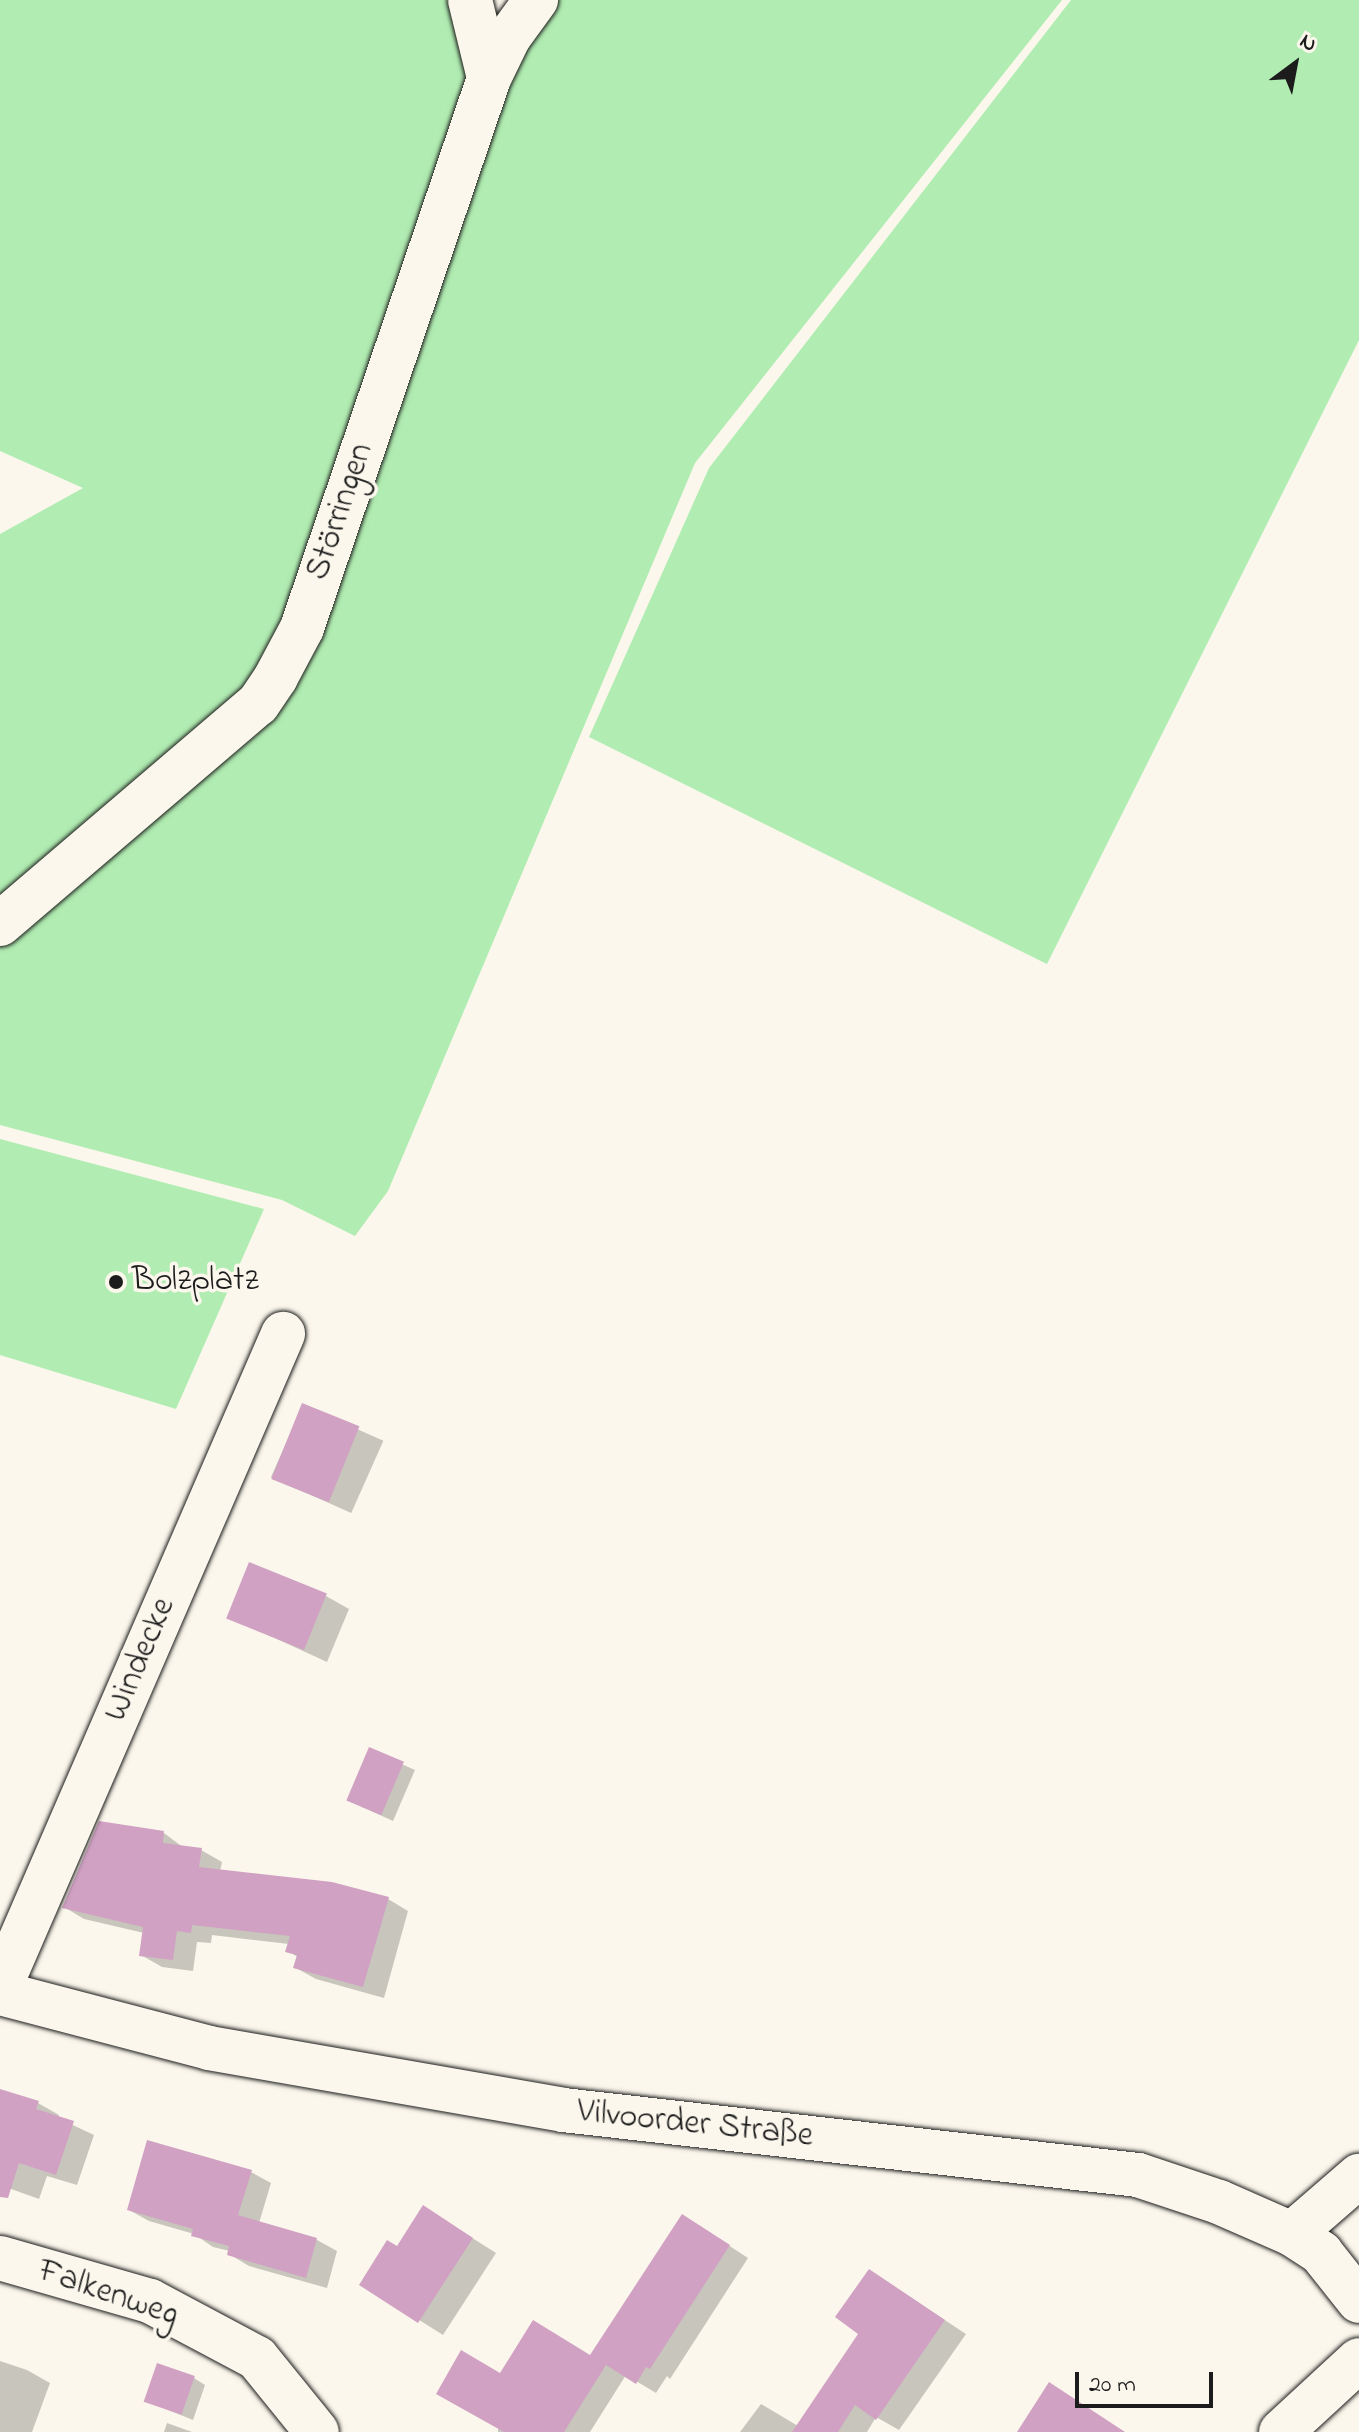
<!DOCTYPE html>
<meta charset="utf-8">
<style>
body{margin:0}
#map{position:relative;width:1359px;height:2432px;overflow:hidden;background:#fbf7ec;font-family:"Indie Flower",sans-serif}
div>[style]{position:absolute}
.green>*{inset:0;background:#b1edb2}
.shadow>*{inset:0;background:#0003;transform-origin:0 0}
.building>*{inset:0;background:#d0a1c3;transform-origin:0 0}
.roads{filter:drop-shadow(0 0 2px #1c1c1c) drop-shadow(0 0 2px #1c1c1c)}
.street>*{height:44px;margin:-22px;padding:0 22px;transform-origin:22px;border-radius:22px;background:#fbf7ec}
.secondary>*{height:44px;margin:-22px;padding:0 22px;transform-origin:22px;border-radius:22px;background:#fbf7ec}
.dots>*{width:22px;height:22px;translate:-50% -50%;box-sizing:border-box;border:4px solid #fbf7ec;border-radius:50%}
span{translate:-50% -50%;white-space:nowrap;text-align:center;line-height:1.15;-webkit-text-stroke:7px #fbf7ec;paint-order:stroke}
.street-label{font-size:34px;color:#1c1c1c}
.poi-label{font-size:34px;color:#1c1c1c}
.left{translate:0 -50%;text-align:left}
.north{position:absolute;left:1255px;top:24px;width:80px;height:80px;-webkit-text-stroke:6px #fbf7ec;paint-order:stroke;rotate:32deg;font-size:22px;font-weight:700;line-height:32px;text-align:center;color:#1c1c1c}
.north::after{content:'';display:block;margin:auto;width:28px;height:36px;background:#1c1c1c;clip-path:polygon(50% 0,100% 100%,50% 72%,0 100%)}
.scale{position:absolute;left:1075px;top:2372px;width:138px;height:36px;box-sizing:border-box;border:4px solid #1c1c1c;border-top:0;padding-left:10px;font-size:24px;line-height:28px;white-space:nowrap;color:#1c1c1c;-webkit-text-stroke:6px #fbf7ec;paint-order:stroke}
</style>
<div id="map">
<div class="green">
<div style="clip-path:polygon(0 0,460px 0,475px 69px,270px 674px,0 916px,0 534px,83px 488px,0 451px)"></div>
<div style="clip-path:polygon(544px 0,1062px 0,695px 463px,388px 1191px,355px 1236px,282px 1200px,0 1125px,0 934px,266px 709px,496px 80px)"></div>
<div style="clip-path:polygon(1071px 0,1359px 0,1359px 340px,1047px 964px,589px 737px,709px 468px)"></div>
<div style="clip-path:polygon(0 1139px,264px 1209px,176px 1409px,0 1355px)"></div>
</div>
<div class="shadow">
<div style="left:303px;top:1405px;width:88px;height:79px;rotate:24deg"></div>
<div style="clip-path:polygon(326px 1596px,349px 1609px,327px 1662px,229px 1617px)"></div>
<div style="clip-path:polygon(370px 1750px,415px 1770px,393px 1821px,360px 1806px)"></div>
<div style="clip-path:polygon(164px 1833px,184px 1848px,201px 1850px,222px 1862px,220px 1871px,388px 1899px,408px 1911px,384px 1998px,316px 1979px,296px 1968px,298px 1957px,287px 1951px,289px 1944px,212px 1935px,211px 1943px,197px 1942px,193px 1971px,162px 1967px,141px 1955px,144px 1933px,84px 1919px,64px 1907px)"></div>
<div style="clip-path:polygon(0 2091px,38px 2103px,59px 2115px,58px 2118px,94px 2135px,77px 2185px,47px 2176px,39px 2199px,0 2185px)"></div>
<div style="clip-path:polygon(251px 2172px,271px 2183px,259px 2223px,317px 2240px,337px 2251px,327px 2288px,249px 2266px,229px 2254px,230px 2251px,213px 2247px,194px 2234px,149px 2221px,129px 2210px)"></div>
<div style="clip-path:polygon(447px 2222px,496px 2253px,443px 2335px,362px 2284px,398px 2248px)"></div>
<div style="clip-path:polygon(702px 2228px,748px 2258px,670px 2379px,667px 2376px,656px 2393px,626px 2375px,590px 2432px,498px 2432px,501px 2375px,592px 2357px)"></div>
<div style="clip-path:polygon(870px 2271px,966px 2334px,899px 2430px,876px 2417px,867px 2432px,740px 2432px,761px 2404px,798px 2426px,861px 2333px)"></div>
<div style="clip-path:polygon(0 2361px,27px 2370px,50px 2383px,32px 2432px,0 2432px)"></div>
<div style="clip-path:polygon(194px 2378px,205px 2385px,193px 2420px,146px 2401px)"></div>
<div style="clip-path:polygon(167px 2423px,192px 2432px,164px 2432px)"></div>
</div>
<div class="building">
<div style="left:302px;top:1403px;width:62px;height:82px;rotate:22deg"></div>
<div style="left:249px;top:1562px;width:84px;height:61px;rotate:22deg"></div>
<div style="left:369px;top:1747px;width:38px;height:58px;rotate:23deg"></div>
<div style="clip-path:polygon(99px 1821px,164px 1831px,163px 1843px,202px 1848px,199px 1867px,332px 1882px,389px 1897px,363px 1987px,293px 1968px,297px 1955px,285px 1952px,290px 1936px,192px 1925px,191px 1933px,177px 1931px,173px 1960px,139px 1956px,143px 1927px,62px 1908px)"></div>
<div style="clip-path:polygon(0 2089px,39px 2101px,36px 2109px,74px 2121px,56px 2175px,19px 2163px,8px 2198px,0 2197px)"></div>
<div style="clip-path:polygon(147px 2140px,252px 2170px,238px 2215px,317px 2238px,306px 2278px,227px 2255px,229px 2246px,191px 2236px,193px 2229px,127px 2210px)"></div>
<div style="clip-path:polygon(423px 2205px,473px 2238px,418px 2323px,359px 2285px,387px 2240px,397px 2246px)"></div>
<div style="clip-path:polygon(682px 2214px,730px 2245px,650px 2369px,646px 2367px,636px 2384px,606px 2365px,564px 2432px,504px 2432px,436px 2394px,461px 2350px,500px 2373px,533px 2320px,590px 2355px)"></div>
<div style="clip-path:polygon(869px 2269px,945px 2320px,876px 2420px,855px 2405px,838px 2432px,792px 2432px,858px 2334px,835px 2317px)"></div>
<div style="left:157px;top:2363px;width:40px;height:41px;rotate:19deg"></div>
<div style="clip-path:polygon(1049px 2382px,1125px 2432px,1017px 2432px)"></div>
</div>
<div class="roads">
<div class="street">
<div style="left:470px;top:0;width:80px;rotate:76.3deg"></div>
<div style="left:0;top:924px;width:339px;rotate:-40.5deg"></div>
<div style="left:258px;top:704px;width:32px;rotate:-56deg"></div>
<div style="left:276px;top:677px;width:55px;rotate:-62deg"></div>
<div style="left:302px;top:628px;width:581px;rotate:-71.22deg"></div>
<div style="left:489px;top:78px;width:46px;rotate:-64deg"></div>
<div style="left:509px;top:37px;width:46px;rotate:-53.9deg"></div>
<div style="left:0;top:1987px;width:712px;rotate:-66.57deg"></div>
<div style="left:0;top:1993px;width:216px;rotate:14.7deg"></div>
<div style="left:209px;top:2048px;width:359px;rotate:9.9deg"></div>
<div style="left:563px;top:2110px;width:579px;rotate:6.45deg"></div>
<div style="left:1138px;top:2175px;width:85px;rotate:18.4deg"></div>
<div style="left:1219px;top:2202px;width:80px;rotate:23.7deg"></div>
<div style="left:1292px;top:2234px;width:35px;rotate:33deg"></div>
<div style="left:1321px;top:2253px;width:61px;rotate:51.6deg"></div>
<div style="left:1292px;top:2234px;width:89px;rotate:-40.9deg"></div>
<div style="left:0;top:2258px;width:156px;rotate:16deg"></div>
<div style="left:150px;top:2301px;width:121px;rotate:28deg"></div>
<div style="left:257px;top:2358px;width:95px;rotate:51deg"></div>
</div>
<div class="secondary">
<div style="left:1281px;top:2432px;width:106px;rotate:-42.7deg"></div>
</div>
</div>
<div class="dots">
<div style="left:116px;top:1282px;background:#1c1c1c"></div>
</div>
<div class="street-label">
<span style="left:341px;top:512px;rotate:-71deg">Störringen</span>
<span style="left:141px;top:1660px;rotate:-67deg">Windecke</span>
<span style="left:695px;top:2125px;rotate:6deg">Vilvoorder Straße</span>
<span style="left:108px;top:2294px;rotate:19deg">Falkenweg</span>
</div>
<div class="poi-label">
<span class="left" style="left:132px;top:1282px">Bolzplatz</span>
</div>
<div class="north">N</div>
<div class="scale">20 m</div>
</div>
